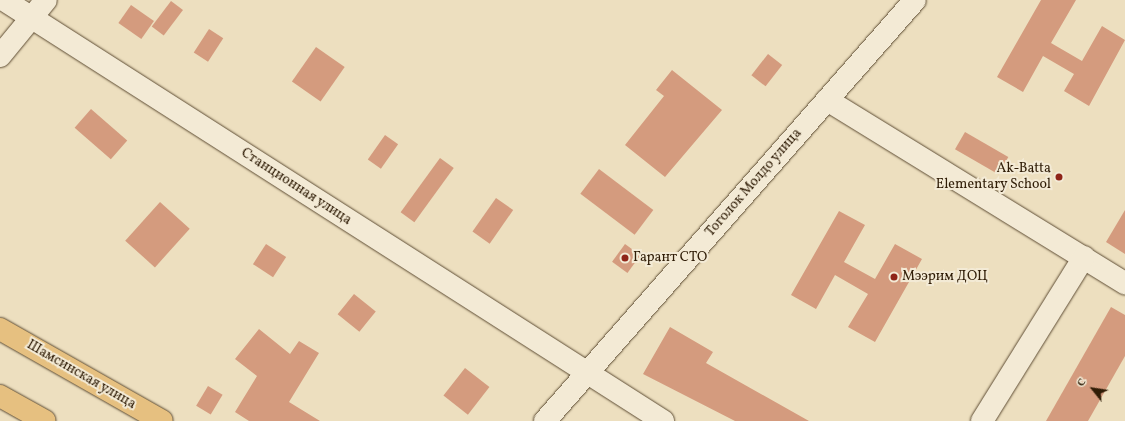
<!DOCTYPE html>
<meta charset="utf-8">
<style>
body{margin:0}
#map{position:relative;width:1125px;height:421px;overflow:hidden;background:#eddfbf;font-family:Vollkorn,serif}
div>[style]{position:absolute}
.building>*{inset:0;background:#d49b7e;transform-origin:0 0}
.roads{filter:drop-shadow(0 0 1px #5e4d34) drop-shadow(0 0 1px #5e4d34)}
.minor>*{height:22px;margin:-11px;padding:0 11px;transform-origin:11px;border-radius:11px;background:#f3ead5}
.major>*{height:22px;margin:-11px;padding:0 11px;transform-origin:11px;border-radius:11px;background:#e6c080}
.dots>*{width:11px;height:11px;translate:-50% -50%;box-sizing:border-box;border:2px solid #f3ead5;border-radius:50%}
span{translate:-50% -50%;white-space:nowrap;text-align:center;line-height:1.15;-webkit-text-stroke:4px #f3ead5;paint-order:stroke}
.poi-label{font-size:14px;color:#2f1c06}
.right{translate:-100% -50%;text-align:right}
.left{translate:0 -50%;text-align:left}
.street-label{font-size:14px;color:#2f1c06}
.north{position:absolute;left:1073px;top:369px;width:40px;height:40px;-webkit-text-stroke:3px #f3ead5;paint-order:stroke;rotate:300deg;font-size:11px;font-weight:700;line-height:16px;text-align:center;color:#2f1c06}
.north::after{content:'';display:block;margin:auto;width:14px;height:18px;background:#2f1c06;clip-path:polygon(50% 0,100% 100%,50% 72%,0 100%)}
</style>
<div id="map">
<div class="building">
<div style="clip-path:polygon(1041px 0,1076px 0,1051px 43px,1082px 61px,1102px 26px,1125px 40px,1089px 106px,1064px 91px,1074px 74px,1043px 56px,1023px 92px,997px 77px)"></div>
<div style="left:171px;top:1px;width:15px;height:32px;rotate:37deg"></div>
<div style="left:131px;top:5px;width:28px;height:22px;rotate:35deg"></div>
<div style="left:209px;top:29px;width:17px;height:28px;rotate:33deg"></div>
<div style="left:316px;top:47px;width:35px;height:42px;rotate:35deg"></div>
<div style="left:768px;top:54px;width:18px;height:27px;rotate:38deg"></div>
<div style="clip-path:polygon(672px 70px,722px 110px,665px 177px,625px 145px,664px 96px,656px 90px)"></div>
<div style="left:91px;top:109px;width:48px;height:25px;rotate:41deg"></div>
<div style="left:965px;top:132px;width:50px;height:20px;rotate:30deg"></div>
<div style="left:385px;top:135px;width:16px;height:30px;rotate:35deg"></div>
<div style="left:440px;top:158px;width:17px;height:67px;rotate:36deg"></div>
<div style="left:599px;top:169px;width:68px;height:31px;rotate:37deg"></div>
<div style="left:496px;top:198px;width:21px;height:41px;rotate:35deg"></div>
<div style="left:160px;top:202px;width:40px;height:52px;rotate:42deg"></div>
<div style="clip-path:polygon(1125px 210px,1125px 254px,1106px 242px)"></div>
<div style="clip-path:polygon(839px 211px,865px 225px,844px 262px,875px 279px,895px 244px,922px 259px,875px 342px,848px 327px,868px 294px,835px 275px,816px 309px,791px 295px)"></div>
<div style="left:266px;top:244px;width:24px;height:24px;rotate:33deg"></div>
<div style="left:625px;top:244px;width:19px;height:22px;rotate:36deg"></div>
<div style="left:354px;top:294px;width:28px;height:26px;rotate:39deg"></div>
<div style="clip-path:polygon(1111px 307px,1125px 315px,1125px 356px,1088px 421px,1046px 421px)"></div>
<div style="clip-path:polygon(670px 327px,713px 352px,706px 363px,809px 421px,735px 421px,643px 374px)"></div>
<div style="clip-path:polygon(259px 329px,290px 354px,299px 341px,319px 353px,289px 402px,320px 421px,249px 421px,235px 412px,257px 376px,235px 359px)"></div>
<div style="left:465px;top:368px;width:31px;height:35px;rotate:38deg"></div>
<div style="left:208px;top:386px;width:17px;height:23px;rotate:31deg"></div>
</div>
<div class="roads">
<div class="minor">
<div style="left:4px;top:0;width:782px;rotate:32.57deg"></div>
<div style="left:0;top:56px;width:72px;rotate:-50.6deg"></div>
<div style="left:827px;top:100px;width:350px;rotate:31.6deg"></div>
<div style="left:545px;top:421px;width:560px;rotate:-48.69deg"></div>
<div style="left:982px;top:421px;width:193px;rotate:-58.1deg"></div>
</div>
<div class="major">
<div style="left:0;top:329px;width:186px;rotate:29.6deg"></div>
<div style="left:0;top:396px;width:51px;rotate:29.1deg"></div>
</div>
</div>
<div class="dots">
<div style="left:1059px;top:177px;background:#8f2418"></div>
<div style="left:625px;top:258px;background:#8f2418"></div>
<div style="left:894px;top:277px;background:#8f2418"></div>
</div>
<div class="poi-label">
<span class="right" style="left:1051px;top:177px">Ak-Batta<br>Elementary School</span>
<span class="left" style="left:633px;top:258px">Гарант СТО</span>
<span class="left" style="left:902px;top:277px">Мээрим ДОЦ</span>
</div>
<div class="street-label">
<span style="left:754px;top:183px;rotate:-49deg">Тоголок Молдо улица</span>
<span style="left:296px;top:187px;rotate:33deg">Станционная улица</span>
<span style="left:81px;top:375px;rotate:30deg">Шамсинская улица</span>
</div>
<div class="north">С</div>
</div>
